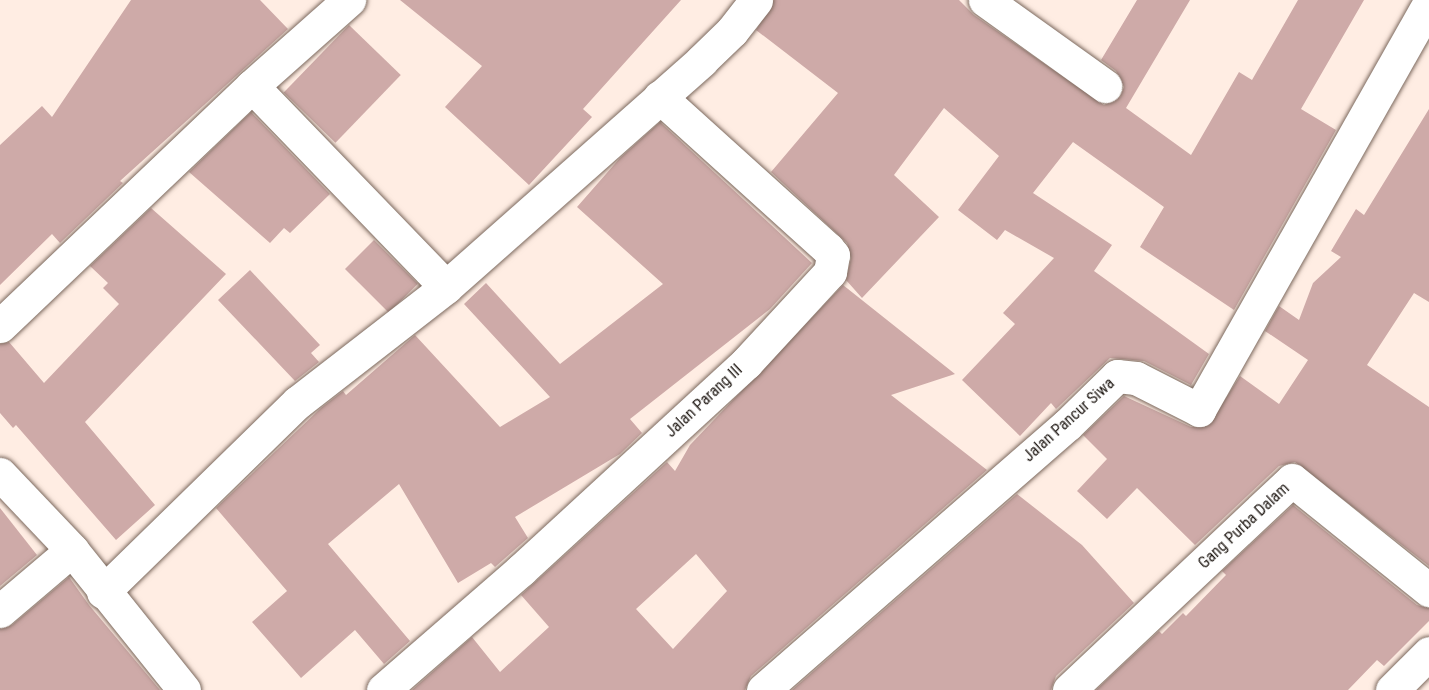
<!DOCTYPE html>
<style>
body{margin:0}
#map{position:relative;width:1429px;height:690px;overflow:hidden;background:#ffede3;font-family:"Roboto Condensed",sans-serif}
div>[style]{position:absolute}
.building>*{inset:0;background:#ceaaa8;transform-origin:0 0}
.roads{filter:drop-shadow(0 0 2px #7b685d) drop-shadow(0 0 2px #7b685d)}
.minor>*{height:33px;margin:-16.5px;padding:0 16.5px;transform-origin:16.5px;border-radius:16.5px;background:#fff}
span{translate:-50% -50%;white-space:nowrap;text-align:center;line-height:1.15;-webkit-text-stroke:5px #fff;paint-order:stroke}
.street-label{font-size:16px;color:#1e1712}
</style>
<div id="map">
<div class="building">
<div style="clip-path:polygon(131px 0,260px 0,288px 29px,120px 181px,123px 183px,60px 243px,52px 234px,0 285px,0 145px,42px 106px,52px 117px)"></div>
<div style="clip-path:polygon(400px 0,681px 0,583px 109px,592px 117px,529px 185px,445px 107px,482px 66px)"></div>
<div style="clip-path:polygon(774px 0,959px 0,974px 15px,1104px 105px,1120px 97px,1124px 87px,1116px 71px,1101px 60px,1137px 0,1190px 0,1126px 108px,1191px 155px,1239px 72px,1252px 80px,1298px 0,1364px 0,1301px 109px,1336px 130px,1234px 310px,1140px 247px,1164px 207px,1073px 142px,1033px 193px,1112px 245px,1094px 271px,1209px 354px,1191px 385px,1144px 361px,1110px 358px,1056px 409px,1051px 403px,1020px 436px,962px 380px,1015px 324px,1003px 313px,1054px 258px,1005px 230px,997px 240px,958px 210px,999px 156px,944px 108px,894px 175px,939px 217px,862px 298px,846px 280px,851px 258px,847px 243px,771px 172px,838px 93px,756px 30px)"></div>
<div style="left:349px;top:25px;width:72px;height:94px;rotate:44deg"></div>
<div style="clip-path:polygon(1429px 109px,1429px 302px,1414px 293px,1367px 365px,1429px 407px,1429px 566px,1295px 462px,1279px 466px,1195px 545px,1137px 488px,1107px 519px,1077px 491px,1107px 459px,1083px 435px,1124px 396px,1191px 427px,1208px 426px,1240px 376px,1279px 404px,1308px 360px,1265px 331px,1279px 306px,1299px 320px,1313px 283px,1341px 257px,1331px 251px,1356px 209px,1364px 215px)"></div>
<div style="clip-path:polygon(251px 112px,330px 194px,290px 233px,284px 228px,270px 243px,189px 172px)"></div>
<div style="clip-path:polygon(660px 122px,812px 263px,770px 309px,630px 419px,642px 433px,620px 454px,515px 517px,528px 538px,495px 567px,491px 563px,458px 583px,399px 484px,328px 544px,410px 641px,384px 664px,355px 630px,301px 678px,252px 622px,287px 591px,216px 508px,321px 408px,343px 391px,346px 395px,415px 335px,500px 427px,550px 397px,464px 304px,486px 283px,560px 364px,663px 284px,577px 207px,620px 158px)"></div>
<div style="clip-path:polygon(151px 208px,226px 274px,85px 422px,155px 505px,116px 540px,16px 425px,13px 428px,0 413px,0 344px,9px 342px,44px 383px,119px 304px,103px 288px,108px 283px,90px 266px)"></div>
<div style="left:374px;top:240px;width:62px;height:41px;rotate:45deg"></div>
<div style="clip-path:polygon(250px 270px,320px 345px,311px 353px,319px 362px,295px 381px,218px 300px)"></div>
<div style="clip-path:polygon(evenodd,843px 285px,955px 374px,891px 395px,987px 470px,751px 676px,745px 690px,412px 690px,472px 637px,500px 672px,549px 627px,521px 595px,667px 462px,675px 471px,690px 445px,843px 285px,696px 554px,727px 591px,673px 649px,636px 609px,696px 554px)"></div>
<div style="clip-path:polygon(1017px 494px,1082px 545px,1134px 603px,1056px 676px,1051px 690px,792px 690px)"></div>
<div style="clip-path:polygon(1293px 505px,1417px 605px,1429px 608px,1429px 621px,1384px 666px,1377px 660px,1348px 690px,1096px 690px,1159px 631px,1162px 634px,1183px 613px,1186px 616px,1226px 575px,1222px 571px)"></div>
<div style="clip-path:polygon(0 508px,37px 555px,0 586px)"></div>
<div style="clip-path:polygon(69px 577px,89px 605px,160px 690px,0 690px,0 629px,12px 625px)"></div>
</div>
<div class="roads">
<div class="minor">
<div style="left:985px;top:0;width:148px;rotate:35.6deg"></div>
<div style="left:252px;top:86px;width:279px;rotate:46deg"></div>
<div style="left:0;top:326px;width:348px;rotate:-43.6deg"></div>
<div style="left:252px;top:86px;width:130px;rotate:-41.6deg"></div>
<div style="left:0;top:474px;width:105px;rotate:46.5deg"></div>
<div style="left:72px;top:550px;width:179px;rotate:51.3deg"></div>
<div style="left:103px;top:592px;width:272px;rotate:-44.3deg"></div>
<div style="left:298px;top:402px;width:187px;rotate:-37.8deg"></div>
<div style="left:446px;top:287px;width:341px;rotate:-41.5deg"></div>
<div style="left:701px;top:61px;width:43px;rotate:-44.1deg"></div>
<div style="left:732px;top:31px;width:39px;rotate:-52deg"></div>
<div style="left:0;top:611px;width:94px;rotate:-40.3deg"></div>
<div style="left:383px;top:690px;width:183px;rotate:-41deg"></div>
<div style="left:521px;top:570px;width:306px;rotate:-42.6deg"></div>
<div style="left:746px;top:363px;width:124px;rotate:-47.3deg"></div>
<div style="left:830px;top:272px;width:17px;rotate:-80deg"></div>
<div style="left:833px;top:255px;width:8px;rotate:-130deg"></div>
<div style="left:828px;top:249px;width:227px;rotate:-137.9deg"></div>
<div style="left:763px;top:690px;width:403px;rotate:-41.1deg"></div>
<div style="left:1067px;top:425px;width:70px;rotate:-44.4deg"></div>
<div style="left:1117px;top:376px;width:19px;rotate:6deg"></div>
<div style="left:1136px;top:378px;width:71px;rotate:26.9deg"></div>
<div style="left:1199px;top:410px;width:467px;rotate:-60.5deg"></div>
<div style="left:1069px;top:690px;width:306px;rotate:-43.3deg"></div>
<div style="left:1292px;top:480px;width:176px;rotate:38.8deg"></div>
<div style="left:1392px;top:690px;width:52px;rotate:-45deg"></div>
</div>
</div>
<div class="street-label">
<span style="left:704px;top:401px;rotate:-43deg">Jalan Parang III</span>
<span style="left:1069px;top:420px;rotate:-42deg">Jalan Pancur Siwa</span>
<span style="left:1244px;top:526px;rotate:-43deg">Gang Purba Dalam</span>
</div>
</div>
